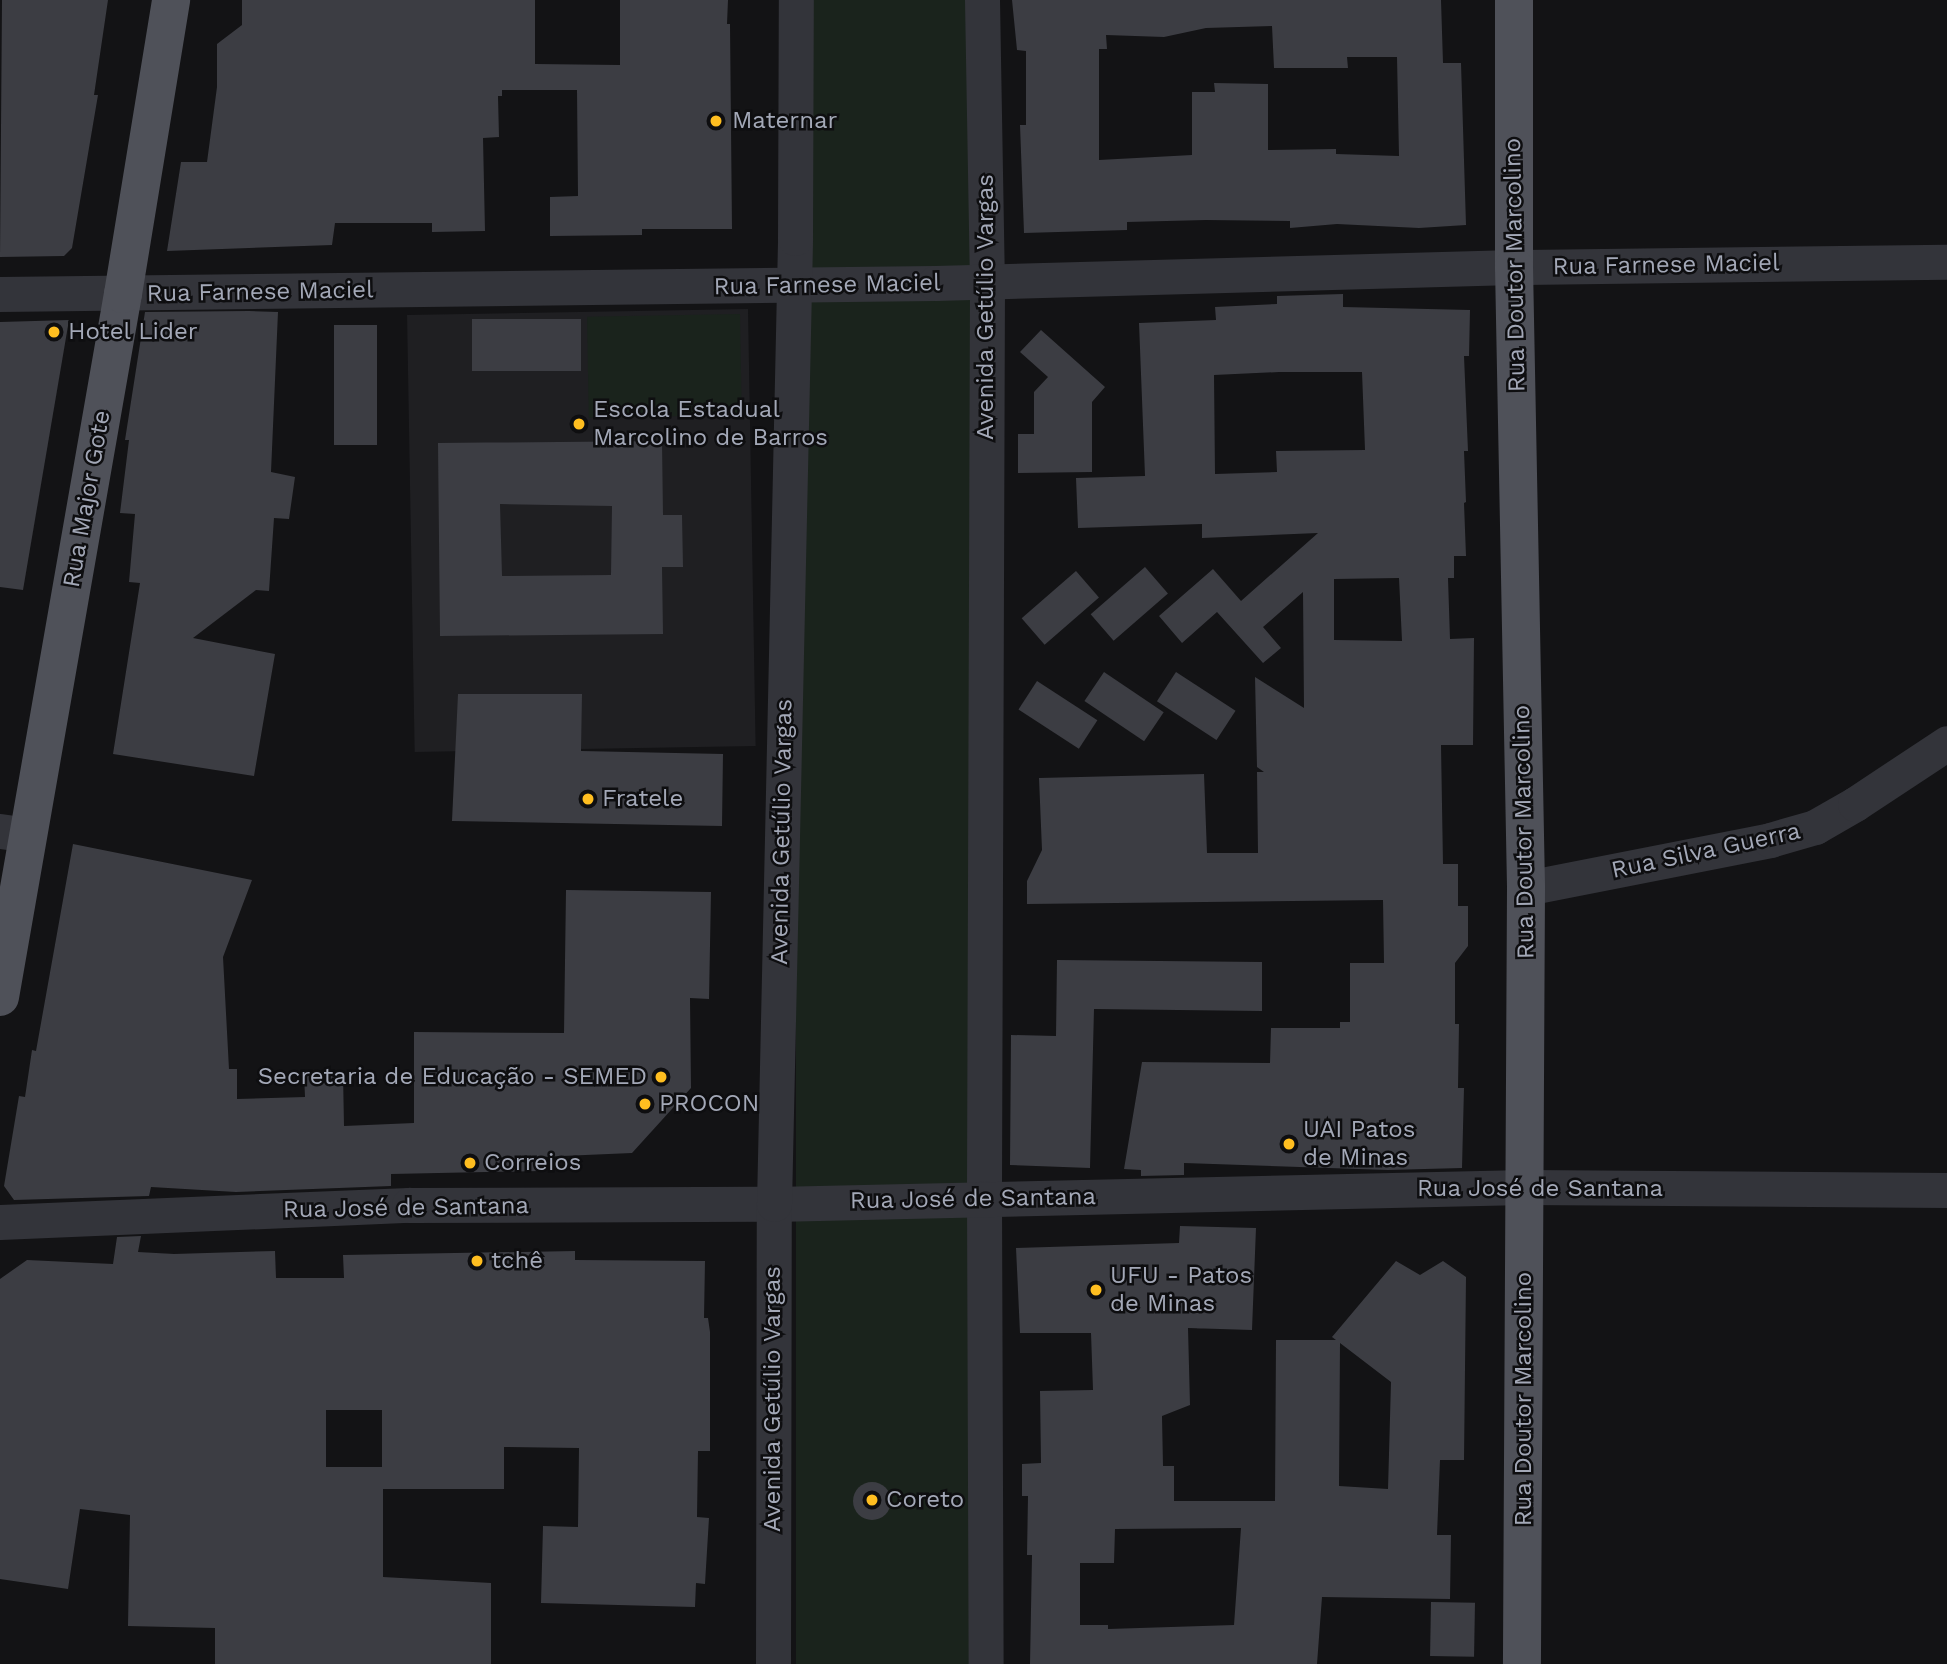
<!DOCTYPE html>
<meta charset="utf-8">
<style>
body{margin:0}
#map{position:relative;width:1947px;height:1664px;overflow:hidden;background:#131315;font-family:"Work Sans",sans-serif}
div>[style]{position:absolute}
.built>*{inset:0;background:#1f1f22;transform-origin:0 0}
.green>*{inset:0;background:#1a231c;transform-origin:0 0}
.building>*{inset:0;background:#3c3d43;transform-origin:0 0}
.round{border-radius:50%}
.minor>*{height:35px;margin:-17.5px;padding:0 17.5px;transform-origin:17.5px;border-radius:17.5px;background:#33343a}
.major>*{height:38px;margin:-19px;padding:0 19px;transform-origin:19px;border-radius:19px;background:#4f5159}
.dots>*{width:19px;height:19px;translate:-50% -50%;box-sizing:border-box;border:4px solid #0e0e10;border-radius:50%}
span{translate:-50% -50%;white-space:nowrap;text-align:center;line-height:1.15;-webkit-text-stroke:5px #0e0e10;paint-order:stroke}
.poi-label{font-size:24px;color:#a3a8b7}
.left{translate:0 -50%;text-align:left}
.right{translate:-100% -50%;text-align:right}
.street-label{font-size:24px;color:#a3a8b7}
</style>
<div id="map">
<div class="built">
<div style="left:748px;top:309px;width:437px;height:341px;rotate:89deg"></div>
</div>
<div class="green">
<div style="left:796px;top:0;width:186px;height:1664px"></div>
<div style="left:740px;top:314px;width:101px;height:153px;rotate:89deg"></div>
</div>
<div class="building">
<div style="clip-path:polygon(2px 0,108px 0,94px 95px,98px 95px,72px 248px,64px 256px,0 257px)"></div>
<div style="clip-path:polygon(242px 0,535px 0,535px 64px,620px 65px,620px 0,728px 0,727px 24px,730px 24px,732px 229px,642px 229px,642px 235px,550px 236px,550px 197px,578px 196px,577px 90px,502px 90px,502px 96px,498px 96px,499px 137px,483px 138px,485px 231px,432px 232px,432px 223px,335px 223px,332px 245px,167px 251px,181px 162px,207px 162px,217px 87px,217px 44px,242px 25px)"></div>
<div style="clip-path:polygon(evenodd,1012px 0,1441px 0,1443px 63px,1461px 63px,1466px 225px,1419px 228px,1337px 224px,1290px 228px,1290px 221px,1206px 220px,1127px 222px,1127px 230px,1024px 233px,1020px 125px,1026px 125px,1026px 51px,1017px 50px,1012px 0,1272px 26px,1274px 68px,1348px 68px,1347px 57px,1397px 57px,1399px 156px,1336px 154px,1336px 149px,1268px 150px,1268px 84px,1214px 83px,1215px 92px,1192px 92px,1192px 155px,1099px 160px,1099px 49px,1107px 49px,1106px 35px,1164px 37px,1206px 28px,1272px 26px)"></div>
<div style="clip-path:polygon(evenodd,1343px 294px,1343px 307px,1470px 310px,1469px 356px,1464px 356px,1468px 451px,1464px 451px,1466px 502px,1464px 503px,1466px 556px,1454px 556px,1454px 578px,1448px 578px,1450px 639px,1474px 638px,1473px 745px,1441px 745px,1443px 864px,1458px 864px,1458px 906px,1468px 906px,1468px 946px,1455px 963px,1455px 1024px,1459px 1024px,1458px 1088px,1464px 1088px,1462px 1168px,1388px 1170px,1184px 1163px,1184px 1175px,1141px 1176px,1141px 1170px,1124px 1169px,1142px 1062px,1270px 1063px,1271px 1028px,1340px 1028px,1340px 1022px,1350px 1022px,1350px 963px,1384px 963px,1383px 900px,1027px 904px,1027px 881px,1042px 850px,1039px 778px,1204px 774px,1207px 853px,1258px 853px,1257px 772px,1264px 772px,1257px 767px,1255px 677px,1304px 708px,1303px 592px,1263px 627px,1281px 648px,1263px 663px,1217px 612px,1182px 643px,1159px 616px,1213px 569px,1241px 601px,1318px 533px,1202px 538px,1202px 524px,1078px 528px,1076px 478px,1145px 476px,1139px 323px,1216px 320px,1215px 307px,1277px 304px,1277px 296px,1343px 294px,1279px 372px,1362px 372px,1365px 450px,1276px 451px,1277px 472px,1215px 474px,1214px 375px,1279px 372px,1343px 294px,1399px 578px,1402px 641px,1334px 640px,1334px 579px,1399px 578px)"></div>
<div style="clip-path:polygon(249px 311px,278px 312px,271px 472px,295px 477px,289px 519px,274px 518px,269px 591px,256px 590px,193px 638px,275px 654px,254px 776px,113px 754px,140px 583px,129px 582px,135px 514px,120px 513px,129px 440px,125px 440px,145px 312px)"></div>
<div style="left:581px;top:319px;width:52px;height:109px;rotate:90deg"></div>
<div style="clip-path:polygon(69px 320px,23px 590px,0 587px,0 322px)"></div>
<div style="left:334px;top:325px;width:43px;height:120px"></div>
<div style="clip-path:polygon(1041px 330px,1105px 387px,1092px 402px,1092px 472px,1018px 473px,1018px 434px,1034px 434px,1034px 392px,1048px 377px,1020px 352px)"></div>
<div style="clip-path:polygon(evenodd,662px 441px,663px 515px,682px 515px,683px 567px,662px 567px,663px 634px,440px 636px,438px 443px,662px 441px,500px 504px,612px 506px,611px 575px,502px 576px,500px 504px)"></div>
<div style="left:1145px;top:567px;width:35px;height:72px;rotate:49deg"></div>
<div style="left:1076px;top:571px;width:35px;height:72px;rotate:49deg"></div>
<div style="left:1104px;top:672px;width:72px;height:35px;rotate:34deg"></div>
<div style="left:1176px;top:672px;width:71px;height:35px;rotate:33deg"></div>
<div style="left:1037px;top:681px;width:72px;height:34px;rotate:33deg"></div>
<div style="clip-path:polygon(458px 694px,582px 694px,581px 751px,723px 754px,722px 826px,452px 821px)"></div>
<div style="clip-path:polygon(73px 844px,252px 880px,223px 957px,229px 1069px,237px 1069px,237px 1099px,305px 1097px,304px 1074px,343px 1073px,344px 1126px,414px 1123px,414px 1032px,564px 1033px,566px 890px,711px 892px,709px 999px,690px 998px,691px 1088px,632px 1153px,539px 1157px,539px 1171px,391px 1174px,391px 1186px,236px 1192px,151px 1187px,149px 1196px,14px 1200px,4px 1186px,19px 1096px,25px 1097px,32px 1050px,36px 1051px)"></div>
<div style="clip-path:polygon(1057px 960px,1262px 962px,1262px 1011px,1094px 1009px,1090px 1168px,1010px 1165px,1011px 1035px,1056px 1036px)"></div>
<div style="clip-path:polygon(evenodd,1180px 1226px,1256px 1228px,1252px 1330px,1188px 1328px,1190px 1405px,1162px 1416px,1163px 1466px,1174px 1466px,1174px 1501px,1275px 1501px,1276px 1340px,1336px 1340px,1332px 1337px,1396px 1261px,1420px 1275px,1443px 1261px,1466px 1277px,1464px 1460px,1440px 1460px,1437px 1535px,1451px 1535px,1450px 1599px,1322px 1597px,1317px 1664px,1030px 1664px,1032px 1555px,1027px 1555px,1028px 1496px,1022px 1496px,1022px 1464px,1041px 1463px,1040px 1391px,1093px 1390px,1091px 1333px,1020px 1333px,1016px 1248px,1179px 1243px,1180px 1226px,1340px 1343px,1391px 1382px,1388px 1489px,1339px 1486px,1340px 1343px,1180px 1226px,1241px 1528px,1234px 1625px,1108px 1629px,1108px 1625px,1080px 1625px,1080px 1563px,1114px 1563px,1115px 1529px,1241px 1528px)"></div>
<div style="clip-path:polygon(evenodd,141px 1236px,138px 1252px,174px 1254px,275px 1251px,276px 1278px,344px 1278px,343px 1255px,575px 1251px,575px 1260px,705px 1261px,704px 1318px,708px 1318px,710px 1332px,710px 1451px,698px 1451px,697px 1517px,709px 1518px,705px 1584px,696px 1583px,695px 1607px,541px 1603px,543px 1526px,578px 1527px,579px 1448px,504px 1447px,504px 1489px,383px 1489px,383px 1482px,383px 1577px,491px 1583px,491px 1664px,215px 1664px,215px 1628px,128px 1626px,130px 1515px,80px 1509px,68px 1589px,0 1579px,0 1279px,27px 1260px,113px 1264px,117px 1237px,141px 1236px,326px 1410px,382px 1410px,382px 1467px,326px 1467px,326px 1410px)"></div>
<div class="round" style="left:853px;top:1482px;width:38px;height:38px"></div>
<div style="left:1431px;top:1602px;width:44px;height:54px;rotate:1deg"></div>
</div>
<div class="minor">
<div style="left:982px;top:0;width:282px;rotate:89deg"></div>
<div style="left:987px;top:282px;width:916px;rotate:90.19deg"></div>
<div style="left:984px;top:1198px;width:466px;rotate:89.8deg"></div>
<div style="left:0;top:294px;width:935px;rotate:-0.67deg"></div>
<div style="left:935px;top:283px;width:579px;rotate:-1.58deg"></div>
<div style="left:1514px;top:267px;width:433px;rotate:-0.7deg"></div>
<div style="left:0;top:831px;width:27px;rotate:8deg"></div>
<div style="left:1526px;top:888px;width:249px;rotate:-11.1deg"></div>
<div style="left:1770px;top:840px;width:47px;rotate:-16.1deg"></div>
<div style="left:1815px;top:827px;width:46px;rotate:-29.9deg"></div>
<div style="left:1855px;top:804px;width:110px;rotate:-33.5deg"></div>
<div style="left:0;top:1222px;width:409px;rotate:-2.4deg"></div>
<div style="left:409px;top:1205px;width:365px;rotate:-0.2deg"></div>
<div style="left:774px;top:1204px;width:751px;rotate:-1.3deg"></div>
<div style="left:1525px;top:1187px;width:422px;rotate:0.4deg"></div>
<div style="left:773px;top:1664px;width:460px;rotate:-89.9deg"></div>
<div style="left:774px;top:1204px;width:966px;rotate:-88.75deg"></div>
<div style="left:795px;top:238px;width:238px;rotate:-89.8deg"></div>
</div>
<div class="major">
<div style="left:1514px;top:0;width:267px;rotate:90deg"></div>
<div style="left:1514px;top:267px;width:621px;rotate:88.89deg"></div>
<div style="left:1526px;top:888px;width:776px;rotate:90.3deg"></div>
<div style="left:0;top:997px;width:714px;rotate:-80.08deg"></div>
<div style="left:123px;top:294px;width:298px;rotate:-80.7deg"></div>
</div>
<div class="dots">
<div style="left:716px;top:121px;background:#ffbe20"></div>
<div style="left:54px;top:332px;background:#ffbe20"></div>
<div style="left:579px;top:424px;background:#ffbe20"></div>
<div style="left:588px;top:799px;background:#ffbe20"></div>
<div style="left:661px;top:1077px;background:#ffbe20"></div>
<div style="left:645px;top:1104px;background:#ffbe20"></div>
<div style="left:1289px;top:1144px;background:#ffbe20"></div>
<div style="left:470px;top:1163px;background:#ffbe20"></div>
<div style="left:477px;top:1261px;background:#ffbe20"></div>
<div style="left:1096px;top:1290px;background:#ffbe20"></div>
<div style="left:872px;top:1500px;background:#ffbe20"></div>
</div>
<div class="poi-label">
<span class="left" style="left:732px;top:121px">Maternar</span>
<span class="left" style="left:68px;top:332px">Hotel Lider</span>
<span class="left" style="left:593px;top:424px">Escola Estadual<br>Marcolino de Barros</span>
<span class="left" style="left:602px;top:799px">Fratele</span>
<span class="right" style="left:647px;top:1077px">Secretaria de Educação - SEMED</span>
<span class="left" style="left:659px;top:1104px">PROCON</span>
<span class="left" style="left:1303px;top:1144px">UAI Patos<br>de Minas</span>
<span class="left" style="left:484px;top:1163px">Correios</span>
<span class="left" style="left:491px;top:1261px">tchê</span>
<span class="left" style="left:1110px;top:1290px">UFU - Patos<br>de Minas</span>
<span class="left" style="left:886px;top:1500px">Coreto</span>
</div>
<div class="street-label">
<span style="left:1515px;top:265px;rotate:-91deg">Rua Doutor Marcolino</span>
<span style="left:1666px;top:265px;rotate:-1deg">Rua Farnese Maciel</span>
<span style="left:827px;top:285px;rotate:-1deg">Rua Farnese Maciel</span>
<span style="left:260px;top:292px;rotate:-1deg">Rua Farnese Maciel</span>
<span style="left:986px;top:307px;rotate:-90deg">Avenida Getúlio Vargas</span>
<span style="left:87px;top:499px;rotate:-80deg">Rua Major Gote</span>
<span style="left:782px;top:832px;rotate:-89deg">Avenida Getúlio Vargas</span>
<span style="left:1524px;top:832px;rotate:-91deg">Rua Doutor Marcolino</span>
<span style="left:1706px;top:851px;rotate:-12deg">Rua Silva Guerra</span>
<span style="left:1540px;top:1189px">Rua José de Santana</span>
<span style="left:973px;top:1199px;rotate:-1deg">Rua José de Santana</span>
<span style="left:406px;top:1208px;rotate:-1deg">Rua José de Santana</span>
<span style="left:773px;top:1399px;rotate:-90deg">Avenida Getúlio Vargas</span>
<span style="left:1524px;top:1399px;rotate:-90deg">Rua Doutor Marcolino</span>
</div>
</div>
